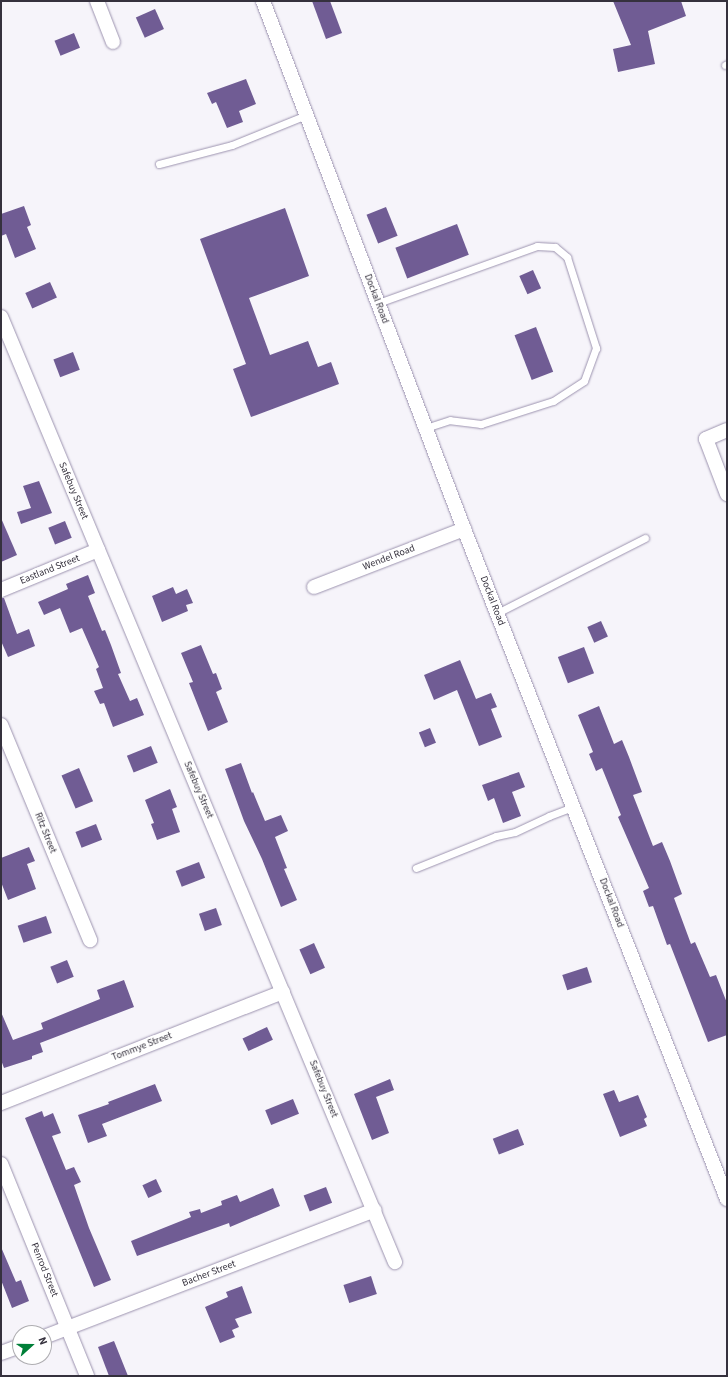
<!DOCTYPE html>
<style>
body{margin:0}
#map{position:relative;width:728px;height:1377px;overflow:hidden;background:#f6f4fa;font-family:"Source Sans 3",sans-serif}
div>[style]{position:absolute}
.building>*{inset:0;background:#705c94;transform-origin:0 0}
.roads{filter:drop-shadow(0 0 1px #9c93af) drop-shadow(0 0 1px #9c93af)}
.lane>*{height:7px;margin:-3.5px;padding:0 3.5px;transform-origin:3.5px;border-radius:3.5px;background:#fff}
.street>*{height:14px;margin:-7px;padding:0 7px;transform-origin:7px;border-radius:7px;background:#fff}
span{translate:-50% -50%;white-space:nowrap;text-align:center;line-height:1.15;-webkit-text-stroke:4px #fff;paint-order:stroke}
.street-label{font-size:10px;color:#35313d}
.frame{position:absolute;inset:0;border:2px solid #35313d;pointer-events:none}
.north{position:absolute;left:12px;top:1325px;width:40px;height:40px;box-sizing:border-box;background:#fff;border:1px solid #aeadb1;border-radius:50%;rotate:69deg;font-size:11px;font-weight:700;line-height:16px;text-align:center;color:#35313d}
.north::after{content:'';display:block;margin:auto;width:14px;height:18px;background:#007f38;clip-path:polygon(50% 0,100% 100%,50% 72%,0 100%)}
</style>
<div id="map">
<div class="building">
<div style="clip-path:polygon(312px 1px,330px 1px,342px 33px,326px 39px)"></div>
<div style="clip-path:polygon(613px 1px,681px 1px,686px 16px,648px 31px,655px 64px,618px 72px,613px 49px,631px 45px)"></div>
<div style="left:155px;top:9px;width:22px;height:21px;rotate:66deg"></div>
<div style="left:74px;top:33px;width:16px;height:21px;rotate:68deg"></div>
<div style="clip-path:polygon(246px 79px,256px 104px,239px 111px,243px 122px,227px 128px,216px 102px,212px 104px,207px 93px)"></div>
<div style="clip-path:polygon(24px 206px,31px 225px,27px 227px,36px 249px,15px 258px,6px 234px,1px 236px,1px 214px)"></div>
<div style="left:386px;top:207px;width:31px;height:21px;rotate:68deg"></div>
<div style="clip-path:polygon(285px 208px,309px 276px,249px 298px,270px 355px,308px 341px,318px 367px,331px 362px,339px 384px,251px 417px,233px 369px,246px 364px,200px 239px)"></div>
<div style="left:457px;top:224px;width:33px;height:66px;rotate:69deg"></div>
<div style="left:533px;top:270px;width:20px;height:15px;rotate:66deg"></div>
<div style="left:50px;top:282px;width:17px;height:27px;rotate:66deg"></div>
<div style="left:536px;top:327px;width:48px;height:23px;rotate:69deg"></div>
<div style="left:73px;top:352px;width:19px;height:21px;rotate:69deg"></div>
<div style="clip-path:polygon(39px 481px,52px 513px,21px 524px,17px 512px,31px 508px,23px 486px)"></div>
<div style="clip-path:polygon(1px 518px,17px 555px,1px 562px)"></div>
<div style="left:65px;top:521px;width:18px;height:18px;rotate:68deg"></div>
<div style="clip-path:polygon(88px 575px,95px 593px,88px 596px,102px 631px,105px 630px,111px 645px,121px 673px,118px 674px,130px 701px,137px 698px,144px 715px,113px 727px,104px 703px,100px 704px,94px 691px,103px 688px,96px 669px,99px 667px,82px 628px,70px 633px,60px 608px,44px 615px,38px 602px,68px 589px,66px 584px)"></div>
<div style="clip-path:polygon(173px 587px,176px 594px,187px 589px,193px 603px,186px 605px,188px 611px,162px 622px,152px 596px)"></div>
<div style="clip-path:polygon(1px 598px,4px 598px,17px 634px,29px 629px,35px 646px,8px 657px,1px 641px)"></div>
<div style="left:601px;top:621px;width:17px;height:15px;rotate:66deg"></div>
<div style="clip-path:polygon(201px 645px,213px 674px,216px 673px,222px 689px,216px 692px,228px 722px,208px 731px,189px 683px,193px 682px,181px 653px)"></div>
<div style="left:584px;top:647px;width:28px;height:28px;rotate:69deg"></div>
<div style="clip-path:polygon(460px 660px,476px 699px,491px 693px,497px 707px,491px 709px,502px 737px,479px 746px,457px 690px,434px 700px,424px 675px)"></div>
<div style="clip-path:polygon(599px 706px,614px 744px,622px 740px,629px 757px,642px 792px,633px 795px,653px 846px,662px 842px,670px 861px,682px 894px,674px 898px,691px 944px,695px 942px,710px 977px,716px 975px,727px 1003px,727px 1035px,708px 1042px,670px 944px,667px 945px,653px 906px,649px 907px,643px 891px,649px 888px,618px 817px,621px 815px,602px 768px,596px 771px,589px 754px,593px 752px,578px 715px)"></div>
<div style="left:430px;top:728px;width:16px;height:12px;rotate:68deg"></div>
<div style="left:151px;top:746px;width:18px;height:26px;rotate:68deg"></div>
<div style="clip-path:polygon(241px 763px,252px 793px,253px 792px,265px 821px,281px 815px,288px 831px,275px 837px,287px 868px,284px 869px,297px 900px,281px 907px,262px 859px,244px 821px,225px 769px)"></div>
<div style="left:79px;top:768px;width:36px;height:19px;rotate:67deg"></div>
<div style="clip-path:polygon(519px 772px,525px 787px,512px 792px,521px 816px,503px 823px,494px 798px,488px 801px,482px 785px)"></div>
<div style="clip-path:polygon(170px 789px,177px 807px,172px 809px,180px 832px,157px 840px,151px 824px,154px 823px,145px 800px)"></div>
<div style="left:96px;top:824px;width:17px;height:22px;rotate:69deg"></div>
<div style="clip-path:polygon(29px 847px,35px 861px,27px 864px,36px 889px,8px 900px,1px 882px,1px 858px)"></div>
<div style="left:199px;top:862px;width:17px;height:25px;rotate:69deg"></div>
<div style="left:216px;top:908px;width:18px;height:18px;rotate:71deg"></div>
<div style="left:46px;top:916px;width:18px;height:30px;rotate:71deg"></div>
<div style="left:314px;top:943px;width:27px;height:16px;rotate:66deg"></div>
<div style="left:67px;top:960px;width:18px;height:18px;rotate:68deg"></div>
<div style="left:587px;top:967px;width:16px;height:26px;rotate:72deg"></div>
<div style="clip-path:polygon(124px 980px,134px 1007px,40px 1043px,43px 1052px,32px 1056px,32px 1059px,4px 1068px,1px 1060px,1px 1012px,13px 1040px,43px 1029px,41px 1023px,100px 999px,97px 990px)"></div>
<div style="left:267px;top:1027px;width:14px;height:27px;rotate:65deg"></div>
<div style="clip-path:polygon(390px 1079px,394px 1090px,376px 1097px,389px 1133px,372px 1140px,354px 1094px)"></div>
<div style="clip-path:polygon(155px 1084px,162px 1101px,102px 1124px,107px 1136px,88px 1143px,78px 1115px,109px 1104px,108px 1102px)"></div>
<div style="clip-path:polygon(614px 1090px,619px 1102px,638px 1095px,647px 1117px,644px 1119px,647px 1126px,620px 1137px,603px 1094px)"></div>
<div style="left:293px;top:1099px;width:16px;height:30px;rotate:68deg"></div>
<div style="clip-path:polygon(42px 1111px,44px 1117px,53px 1113px,61px 1133px,52px 1136px,66px 1170px,74px 1167px,81px 1182px,74px 1185px,89px 1228px,111px 1280px,94px 1287px,25px 1118px)"></div>
<div style="left:518px;top:1129px;width:17px;height:27px;rotate:69deg"></div>
<div style="left:156px;top:1179px;width:14px;height:15px;rotate:65deg"></div>
<div style="left:326px;top:1187px;width:17px;height:24px;rotate:69deg"></div>
<div style="clip-path:polygon(273px 1188px,280px 1206px,230px 1227px,229px 1223px,137px 1256px,131px 1241px,191px 1217px,189px 1212px,200px 1209px,201px 1213px,222px 1205px,221px 1201px,237px 1195px,240px 1202px)"></div>
<div style="clip-path:polygon(1px 1247px,16px 1282px,21px 1280px,29px 1301px,12px 1308px,1px 1280px)"></div>
<div style="left:371px;top:1276px;width:19px;height:29px;rotate:72deg"></div>
<div style="clip-path:polygon(242px 1286px,252px 1313px,235px 1319px,239px 1327px,232px 1330px,235px 1337px,220px 1343px,205px 1307px,228px 1297px,226px 1292px)"></div>
<div style="clip-path:polygon(114px 1341px,128px 1376px,109px 1376px,98px 1347px)"></div>
</div>
<div class="roads">
<div class="lane">
<div style="left:725px;top:65px;width:2px;rotate:-27deg"></div>
<div style="left:159px;top:164px;width:75px;rotate:-14.6deg"></div>
<div style="left:232px;top:145px;width:80px;rotate:-22.1deg"></div>
<div style="left:378px;top:303px;width:169px;rotate:-19.7deg"></div>
<div style="left:537px;top:246px;width:18px;rotate:3deg"></div>
<div style="left:555px;top:247px;width:16px;rotate:40deg"></div>
<div style="left:567px;top:257px;width:96px;rotate:72.3deg"></div>
<div style="left:596px;top:348px;width:35px;rotate:110deg"></div>
<div style="left:584px;top:381px;width:37px;rotate:147deg"></div>
<div style="left:553px;top:401px;width:76px;rotate:162.3deg"></div>
<div style="left:481px;top:424px;width:31px;rotate:-173deg"></div>
<div style="left:450px;top:420px;width:25px;rotate:162deg"></div>
<div style="left:497px;top:613px;width:166px;rotate:-26.9deg"></div>
<div style="left:416px;top:868px;width:86px;rotate:-21.8deg"></div>
<div style="left:496px;top:836px;width:19px;rotate:-12deg"></div>
<div style="left:515px;top:832px;width:38px;rotate:-25deg"></div>
<div style="left:549px;top:816px;width:26px;rotate:-21deg"></div>
</div>
<div class="street">
<div style="left:97px;top:1px;width:44px;rotate:68.7deg"></div>
<div style="left:263px;top:1px;width:565px;rotate:69.16deg"></div>
<div style="left:464px;top:529px;width:720px;rotate:68.57deg"></div>
<div style="left:1px;top:317px;width:1024px;rotate:67.37deg"></div>
<div style="left:727px;top:430px;width:23px;rotate:157deg"></div>
<div style="left:706px;top:439px;width:59px;rotate:69.1deg"></div>
<div style="left:314px;top:587px;width:161px;rotate:-21.1deg"></div>
<div style="left:1px;top:590px;width:105px;rotate:-22.4deg"></div>
<div style="left:1px;top:725px;width:233px;rotate:67.5deg"></div>
<div style="left:1px;top:1103px;width:303px;rotate:-21.5deg"></div>
<div style="left:1px;top:1164px;width:229px;rotate:67.9deg"></div>
<div style="left:44px;top:1337px;width:354px;rotate:-21deg"></div>
<div style="left:1px;top:1353px;width:20px;rotate:-20deg"></div>
</div>
</div>
<div class="street-label">
<span style="left:376px;top:299px;rotate:69deg">Dockal Road</span>
<span style="left:73px;top:491px;rotate:67deg">Safebuy Street</span>
<span style="left:389px;top:558px;rotate:-21deg">Wendel Road</span>
<span style="left:50px;top:570px;rotate:-22deg">Eastland Street</span>
<span style="left:492px;top:601px;rotate:69deg">Dockal Road</span>
<span style="left:198px;top:790px;rotate:67deg">Safebuy Street</span>
<span style="left:45px;top:833px;rotate:68deg">Ritz Street</span>
<span style="left:611px;top:903px;rotate:69deg">Dockal Road</span>
<span style="left:142px;top:1047px;rotate:-21deg">Tommye Street</span>
<span style="left:323px;top:1089px;rotate:68deg">Safebuy Street</span>
<span style="left:44px;top:1270px;rotate:68deg">Penrod Street</span>
<span style="left:209px;top:1274px;rotate:-21deg">Bacher Street</span>
</div>
<div class="frame"></div>
<div class="north">N</div>
</div>
